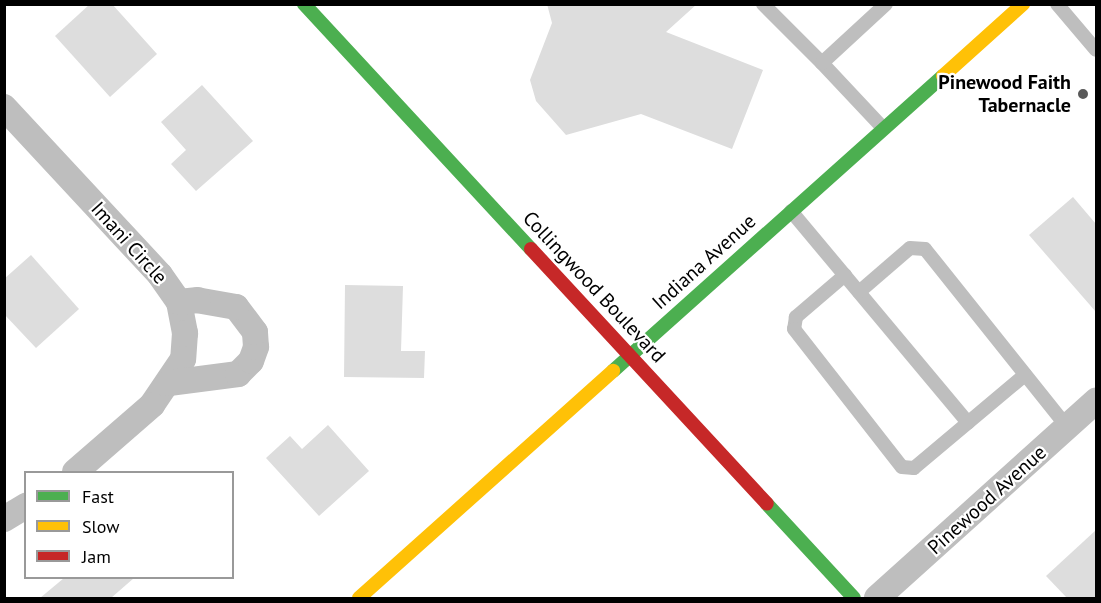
<!DOCTYPE html>
<style>
body{margin:0}
#map{position:relative;width:1101px;height:603px;overflow:hidden;background:#fff;font-family:"PT Sans",sans-serif}
div>[style]{position:absolute}
.building>*{inset:0;background:#ddd}
.lane>*{height:14px;margin:-7px;padding:0 7px;transform-origin:7px;border-radius:7px;background:#bebebe}
.street>*{height:26px;margin:-13px;padding:0 13px;transform-origin:13px;border-radius:13px;background:#bebebe}
.fast>*{height:14px;margin:-7px;padding:0 7px;transform-origin:7px;border-radius:7px;background:#4caf50}
.slow>*{height:14px;margin:-7px;padding:0 7px;transform-origin:7px;border-radius:7px;background:#ffc107}
.jam>*{height:14px;margin:-7px;padding:0 7px;transform-origin:7px;border-radius:7px;background:#c62828}
.dots>*{width:16px;height:16px;translate:-50% -50%;box-sizing:border-box;border:3px solid #fff;border-radius:50%}
span{translate:-50% -50%;white-space:nowrap;text-align:center;line-height:1.15;-webkit-text-stroke:4.5px #fff;paint-order:stroke}
.poi-label{font-size:20px;color:#000;font-weight:700}
.right{translate:-100% -50%;text-align:right}
.street-label{font-size:20px;color:#000}
.frame{position:absolute;inset:0;border:6px solid #000;pointer-events:none}
.legend{position:absolute;left:24px;top:471px;width:210px;height:108px;box-sizing:border-box;background:#fff;border:2px solid #999;margin:0;padding:8px 10px;list-style:none;font-size:18px;color:#000}
.legend li{display:flex;align-items:center;gap:12px;height:30px}
.legend b{width:30px;border:2px solid #999}
</style>
<div id="map">
<div class="building">
<div style="clip-path:polygon(90px 4px,112px 4px,157px 54px,110px 97px,55px 36px)"></div>
<div style="clip-path:polygon(547px 4px,697px 4px,666px 32px,763px 70px,732px 149px,641px 114px,566px 135px,536px 101px,530px 80px,552px 23px)"></div>
<div style="clip-path:polygon(202px 85px,253px 141px,196px 191px,171px 164px,186px 150px,161px 122px)"></div>
<div style="clip-path:polygon(1073px 197px,1096px 224px,1096px 312px,1029px 235px)"></div>
<div style="clip-path:polygon(31px 255px,79px 309px,36px 348px,4px 314px,4px 279px)"></div>
<div style="clip-path:polygon(345px 285px,403px 286px,401px 351px,425px 351px,424px 378px,344px 377px)"></div>
<div style="clip-path:polygon(328px 425px,369px 471px,319px 516px,266px 458px,290px 436px,302px 449px)"></div>
<div style="clip-path:polygon(1096px 530px,1096px 598px,1067px 598px,1046px 576px)"></div>
<div style="clip-path:polygon(64px 578px,134px 578px,111px 598px,40px 598px)"></div>
</div>
<div class="lane">
<div style="left:763px;top:4px;width:83px;rotate:45deg"></div>
<div style="left:1057px;top:4px;width:60px;rotate:49.7deg"></div>
<div style="left:883px;top:128px;width:89px;rotate:-133.2deg"></div>
<div style="left:822px;top:63px;width:87px;rotate:-42.7deg"></div>
<div style="left:791px;top:211px;width:276px;rotate:50.1deg"></div>
<div style="left:845px;top:275px;width:65px;rotate:139.4deg"></div>
<div style="left:796px;top:317px;width:12px;rotate:99deg"></div>
<div style="left:794px;top:329px;width:175px;rotate:52deg"></div>
<div style="left:902px;top:467px;width:12px;rotate:5deg"></div>
<div style="left:914px;top:468px;width:145px;rotate:-40deg"></div>
<div style="left:859px;top:292px;width:67px;rotate:-40.8deg"></div>
<div style="left:910px;top:248px;width:15px;rotate:4deg"></div>
<div style="left:925px;top:249px;width:228px;rotate:51.4deg"></div>
</div>
<div class="street">
<div style="left:4px;top:107px;width:229px;rotate:47.1deg"></div>
<div style="left:160px;top:275px;width:33px;rotate:55deg"></div>
<div style="left:179px;top:302px;width:32px;rotate:79deg"></div>
<div style="left:185px;top:333px;width:26px;rotate:94deg"></div>
<div style="left:183px;top:359px;width:55px;rotate:124deg"></div>
<div style="left:152px;top:405px;width:102px;rotate:139deg"></div>
<div style="left:169px;top:383px;width:70px;rotate:-7.4deg"></div>
<div style="left:238px;top:374px;width:18px;rotate:-45deg"></div>
<div style="left:251px;top:361px;width:15px;rotate:-70deg"></div>
<div style="left:256px;top:347px;width:15px;rotate:-94deg"></div>
<div style="left:255px;top:332px;width:31px;rotate:-127deg"></div>
<div style="left:236px;top:307px;width:39px;rotate:-170deg"></div>
<div style="left:198px;top:300px;width:19px;rotate:174deg"></div>
<div style="left:4px;top:519px;width:26px;rotate:-31deg"></div>
<div style="left:877px;top:598px;width:295px;rotate:-42deg"></div>
</div>
<div class="fast">
<div style="left:304px;top:4px;width:334px;rotate:47.2deg"></div>
<div style="left:613px;top:371px;width:443px;rotate:-41.8deg"></div>
<div style="left:767px;top:504px;width:128px;rotate:47.2deg"></div>
</div>
<div class="slow">
<div style="left:943px;top:76px;width:108px;rotate:-42deg"></div>
<div style="left:359px;top:598px;width:341px;rotate:-41.8deg"></div>
</div>
<div class="jam">
<div style="left:531px;top:249px;width:347px;rotate:47.2deg"></div>
</div>
<div class="dots">
<div style="left:1083px;top:94px;background:#595959"></div>
</div>
<div class="poi-label">
<span class="right" style="left:1071px;top:94px">Pinewood Faith<br>Tabernacle</span>
</div>
<div class="street-label">
<span style="left:129px;top:243px;rotate:48deg">Imani Circle</span>
<span style="left:704px;top:262px;rotate:-42deg">Indiana Avenue</span>
<span style="left:594px;top:287px;rotate:47deg">Collingwood Boulevard</span>
<span style="left:987px;top:500px;rotate:-42deg">Pinewood Avenue</span>
</div>
<div class="frame"></div>
<ul class="legend">
<li><b style="height:8px;background:#4caf50"></b>Fast</li>
<li><b style="height:8px;background:#ffc107"></b>Slow</li>
<li><b style="height:8px;background:#c62828"></b>Jam</li>
</ul>
</div>
